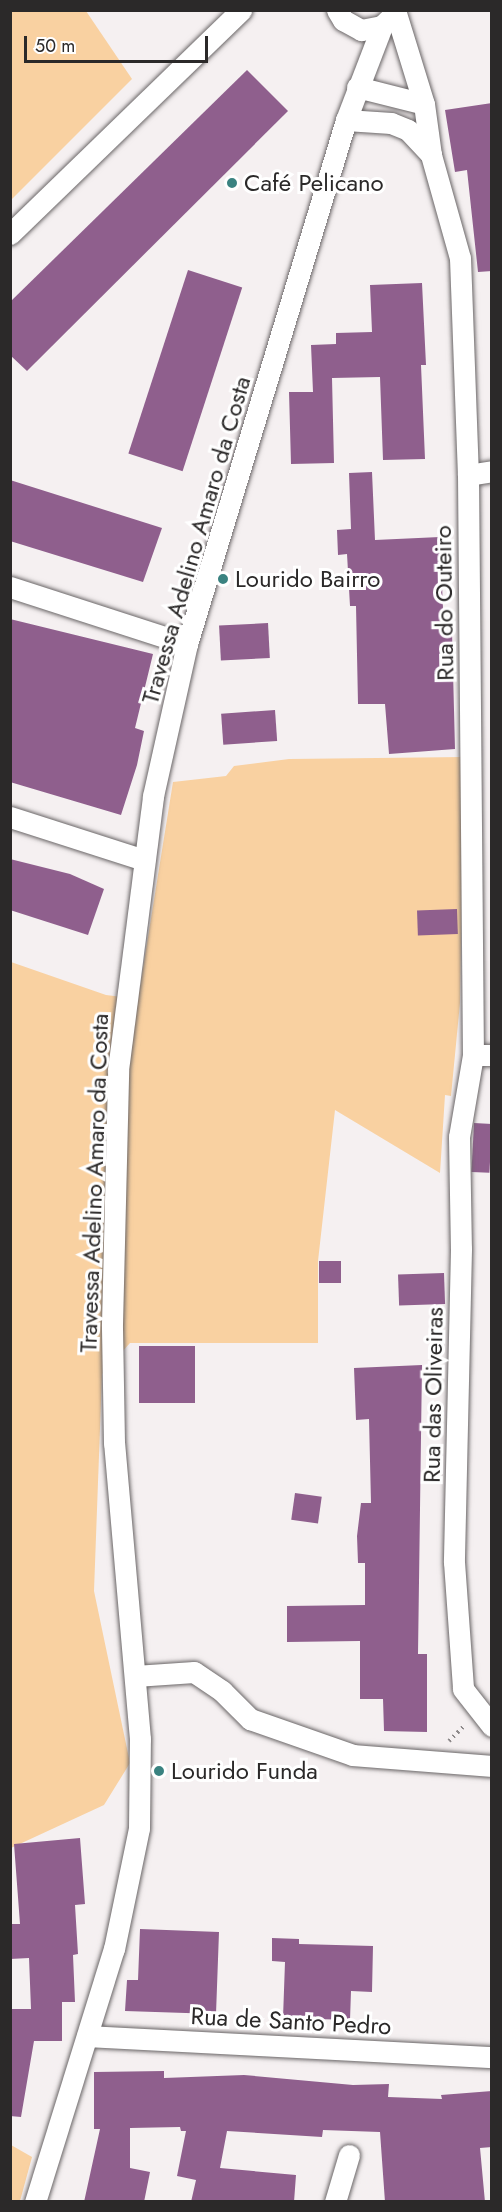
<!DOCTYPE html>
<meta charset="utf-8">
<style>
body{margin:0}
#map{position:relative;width:502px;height:2212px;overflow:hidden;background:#f5f0f1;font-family:Jost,sans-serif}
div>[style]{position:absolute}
.green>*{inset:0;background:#f9d1a1}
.building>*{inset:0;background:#8f5f8d;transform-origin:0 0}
.path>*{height:4px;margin-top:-2px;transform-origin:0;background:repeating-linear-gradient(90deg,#8d898a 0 1.5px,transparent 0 6px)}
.roads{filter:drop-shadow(0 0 2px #6a6667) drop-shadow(0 0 2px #6a6667)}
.street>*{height:21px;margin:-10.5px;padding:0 10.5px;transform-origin:10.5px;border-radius:10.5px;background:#fff}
.dots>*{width:16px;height:16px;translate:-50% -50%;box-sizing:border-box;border:3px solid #fff;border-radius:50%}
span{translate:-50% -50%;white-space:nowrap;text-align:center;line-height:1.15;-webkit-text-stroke:6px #fff;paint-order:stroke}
.poi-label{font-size:24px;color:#2b2929}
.left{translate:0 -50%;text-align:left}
.street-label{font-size:24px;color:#2b2929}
.frame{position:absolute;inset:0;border:12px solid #2b2929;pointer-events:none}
.scale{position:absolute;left:24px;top:36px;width:184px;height:27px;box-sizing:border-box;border:3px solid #2b2929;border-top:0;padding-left:8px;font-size:18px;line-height:21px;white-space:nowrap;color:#2b2929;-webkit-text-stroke:4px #fff;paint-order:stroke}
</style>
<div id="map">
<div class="green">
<div style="clip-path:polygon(11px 10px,86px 11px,132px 79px,11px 200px)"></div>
<div style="clip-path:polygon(464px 757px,460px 1003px,451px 1096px,445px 1095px,440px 1173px,335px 1110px,318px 1261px,318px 1343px,130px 1343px,102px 1374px,94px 1591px,130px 1763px,104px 1805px,11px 1848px,11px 962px,106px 995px,138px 999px,173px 782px,226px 776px,234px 766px,289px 759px)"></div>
<div style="clip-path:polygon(11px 2145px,32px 2157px,20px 2201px,11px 2201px)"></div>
</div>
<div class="building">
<div style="clip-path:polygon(247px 70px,288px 111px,27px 371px,10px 355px,10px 302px)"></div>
<div style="clip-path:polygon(492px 103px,492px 271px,478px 272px,467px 170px,455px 172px,445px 110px)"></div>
<div style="left:188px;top:270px;width:57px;height:193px;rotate:18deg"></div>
<div style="clip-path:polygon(422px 283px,426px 365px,421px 365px,425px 459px,383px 460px,380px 377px,332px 378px,334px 463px,291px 464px,289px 392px,313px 392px,311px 345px,336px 344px,336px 333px,372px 332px,370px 285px)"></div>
<div style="clip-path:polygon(372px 472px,375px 540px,440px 537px,444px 632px,452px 631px,455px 749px,389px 754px,385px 704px,358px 704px,356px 606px,350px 606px,347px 554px,338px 555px,337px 530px,351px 529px,349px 473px)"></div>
<div style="clip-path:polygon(10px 480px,162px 528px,143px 582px,10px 541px)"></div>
<div style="clip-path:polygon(10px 619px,153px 654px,135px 728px,144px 731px,137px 765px,121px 815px,10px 782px)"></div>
<div style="left:268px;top:623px;width:35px;height:49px;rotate:87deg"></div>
<div style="left:275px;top:710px;width:31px;height:54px;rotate:86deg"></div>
<div style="clip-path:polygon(10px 859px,70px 874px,104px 889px,88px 935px,10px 910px)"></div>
<div style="left:457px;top:909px;width:25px;height:40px;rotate:88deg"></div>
<div style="left:474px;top:1123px;width:18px;height:49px;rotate:3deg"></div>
<div style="left:319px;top:1261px;width:22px;height:22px"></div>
<div style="left:444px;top:1273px;width:31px;height:46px;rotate:88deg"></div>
<div style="left:139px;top:1346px;width:56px;height:57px"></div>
<div style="clip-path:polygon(422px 1365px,418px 1654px,427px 1654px,427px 1732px,384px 1731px,383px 1699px,360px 1699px,360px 1641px,287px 1642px,287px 1606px,365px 1605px,365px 1563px,358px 1563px,357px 1536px,361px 1503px,371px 1503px,369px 1419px,356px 1420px,354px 1368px)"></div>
<div style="left:295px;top:1493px;width:27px;height:27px;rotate:8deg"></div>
<div style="clip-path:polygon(80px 1838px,85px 1904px,75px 1905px,78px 1954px,73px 1955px,75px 2002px,62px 2002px,62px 2041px,34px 2041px,21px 2117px,10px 2116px,10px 2009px,31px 2009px,29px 1958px,10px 1959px,10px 1924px,20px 1924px,14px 1844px)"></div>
<div style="clip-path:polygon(140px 1929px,219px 1932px,216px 2014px,125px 2011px,127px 1980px,138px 1980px)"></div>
<div style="clip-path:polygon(272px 1938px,299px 1939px,299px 1944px,373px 1946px,372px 1992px,351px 1991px,350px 2020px,283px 2018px,285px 1962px,272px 1961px)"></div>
<div style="clip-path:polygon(164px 2071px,164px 2078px,244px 2075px,353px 2085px,389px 2084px,388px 2097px,442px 2099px,441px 2095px,492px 2091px,492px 2147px,480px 2148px,485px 2202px,385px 2202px,380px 2132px,323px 2130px,322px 2137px,227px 2131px,220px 2168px,296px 2175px,294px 2202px,191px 2202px,196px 2180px,177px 2176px,186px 2131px,181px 2131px,180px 2127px,130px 2128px,130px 2168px,150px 2172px,144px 2202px,84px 2202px,100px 2129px,94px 2129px,94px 2072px)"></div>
</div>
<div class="path">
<div style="left:449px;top:1741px;width:23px;rotate:-45deg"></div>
</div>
<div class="roads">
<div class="street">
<div style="left:337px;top:10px;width:12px;rotate:59deg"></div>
<div style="left:343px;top:20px;width:21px;rotate:29deg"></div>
<div style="left:361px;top:30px;width:21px;rotate:-11deg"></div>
<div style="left:382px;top:26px;width:11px;rotate:-45deg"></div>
<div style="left:395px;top:10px;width:98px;rotate:72.9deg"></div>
<div style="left:424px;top:104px;width:51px;rotate:82.2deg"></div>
<div style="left:431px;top:155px;width:107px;rotate:74.3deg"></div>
<div style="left:460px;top:258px;width:217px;rotate:87.9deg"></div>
<div style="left:468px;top:475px;width:580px;rotate:89.51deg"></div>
<div style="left:473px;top:1055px;width:83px;rotate:99.7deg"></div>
<div style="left:459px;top:1137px;width:112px;rotate:89deg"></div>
<div style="left:461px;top:1249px;width:313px;rotate:91.3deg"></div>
<div style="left:454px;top:1562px;width:127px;rotate:85.9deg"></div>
<div style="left:463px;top:1689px;width:47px;rotate:51.9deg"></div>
<div style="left:357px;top:87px;width:69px;rotate:14.2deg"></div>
<div style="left:346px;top:120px;width:45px;rotate:3.8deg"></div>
<div style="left:391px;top:123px;width:18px;rotate:22deg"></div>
<div style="left:408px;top:130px;width:34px;rotate:47deg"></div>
<div style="left:10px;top:234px;width:322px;rotate:-44.1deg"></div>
<div style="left:468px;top:475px;width:24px;rotate:-9deg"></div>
<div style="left:10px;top:587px;width:186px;rotate:17.9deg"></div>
<div style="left:10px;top:817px;width:141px;rotate:17.8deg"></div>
<div style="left:473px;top:1055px;width:19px"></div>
<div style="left:135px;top:1676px;width:59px;rotate:-3.9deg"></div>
<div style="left:194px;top:1672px;width:34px;rotate:34deg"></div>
<div style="left:222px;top:1691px;width:40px;rotate:45deg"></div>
<div style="left:250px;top:1719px;width:109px;rotate:19.3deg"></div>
<div style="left:353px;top:1755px;width:139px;rotate:4.5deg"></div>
<div style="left:87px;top:2036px;width:406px;rotate:3deg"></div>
<div style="left:35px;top:2202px;width:265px;rotate:-72.7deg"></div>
<div style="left:114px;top:1949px;width:124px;rotate:-78.3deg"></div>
<div style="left:139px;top:1828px;width:89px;rotate:-89.4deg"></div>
<div style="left:140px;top:1739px;width:297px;rotate:-95deg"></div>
<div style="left:114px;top:1443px;width:119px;rotate:-91deg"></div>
<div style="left:112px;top:1324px;width:254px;rotate:-88.6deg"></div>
<div style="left:118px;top:1070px;width:276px;rotate:-82.7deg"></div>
<div style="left:153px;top:796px;width:156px;rotate:-77.4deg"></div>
<div style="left:187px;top:644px;width:548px;rotate:-73.12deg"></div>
<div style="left:346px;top:120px;width:101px;rotate:-69deg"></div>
<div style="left:335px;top:2202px;width:49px;rotate:-73.4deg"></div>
</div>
</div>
<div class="dots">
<div style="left:232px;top:183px;background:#3a8280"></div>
<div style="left:223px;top:579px;background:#3a8280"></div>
<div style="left:159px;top:1771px;background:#3a8280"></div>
</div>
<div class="poi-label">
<span class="left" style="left:244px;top:183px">Café Pelicano</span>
<span class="left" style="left:235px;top:579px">Lourido Bairro</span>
<span class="left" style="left:171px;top:1771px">Lourido Funda</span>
</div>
<div class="street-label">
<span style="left:196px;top:540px;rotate:-74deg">Travessa Adelino Amaro da Costa</span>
<span style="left:444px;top:603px;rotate:-91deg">Rua do Outeiro</span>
<span style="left:94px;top:1183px;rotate:-88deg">Travessa Adelino Amaro da Costa</span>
<span style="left:433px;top:1395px;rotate:-89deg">Rua das Oliveiras</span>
<span style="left:291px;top:2021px;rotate:3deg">Rua de Santo Pedro</span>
</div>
<div class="frame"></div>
<div class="scale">50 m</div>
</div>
